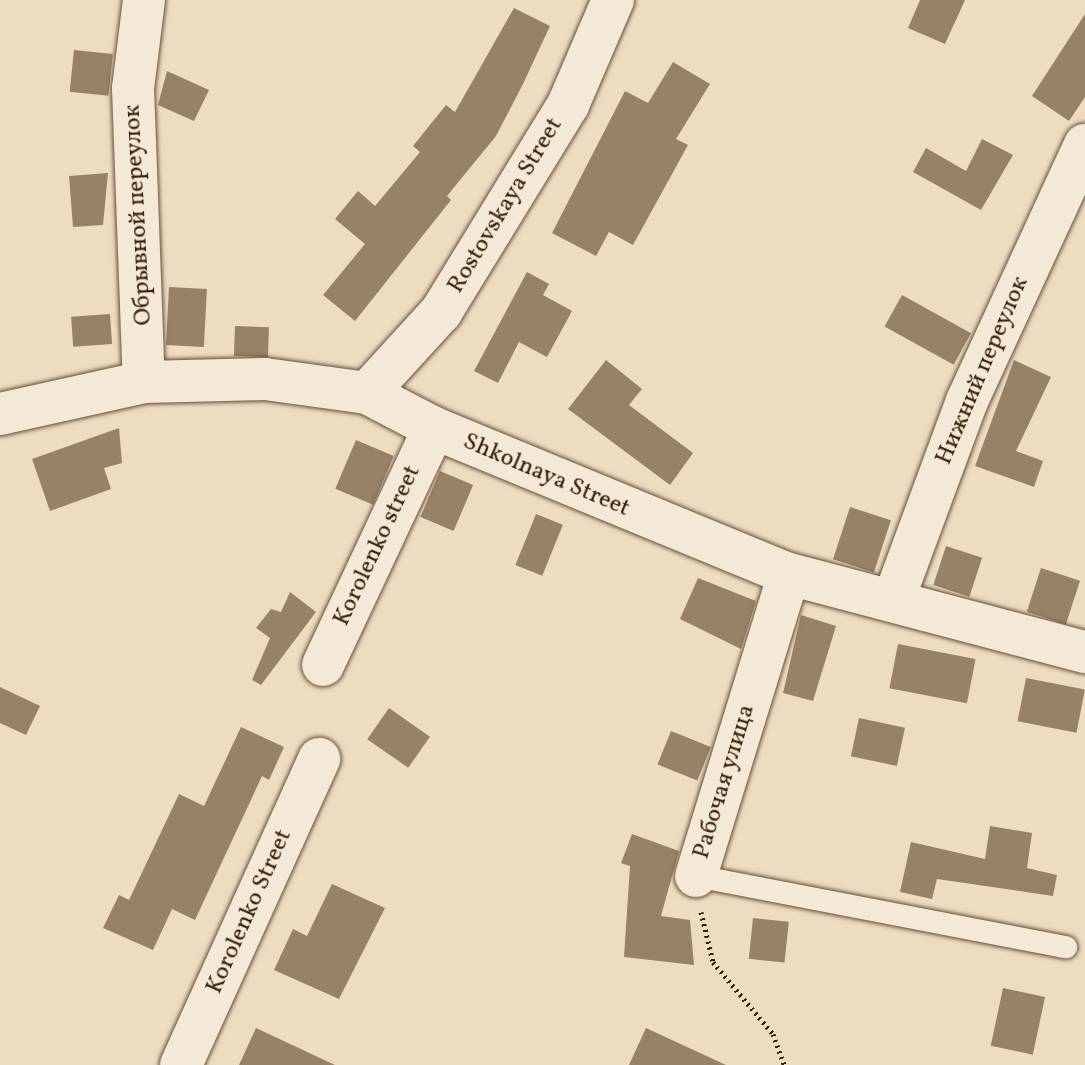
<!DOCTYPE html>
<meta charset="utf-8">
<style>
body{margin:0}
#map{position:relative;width:1085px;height:1065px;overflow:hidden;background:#eedcc1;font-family:Vollkorn,serif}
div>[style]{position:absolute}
.building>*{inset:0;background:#978268;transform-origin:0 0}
.path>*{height:5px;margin-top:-2.5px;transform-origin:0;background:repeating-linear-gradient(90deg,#382108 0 2px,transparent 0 6px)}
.roads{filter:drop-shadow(0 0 2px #665036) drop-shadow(0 0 2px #665036)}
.service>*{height:22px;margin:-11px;padding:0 11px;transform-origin:11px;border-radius:11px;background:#f4e8d7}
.minor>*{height:42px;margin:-21px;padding:0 21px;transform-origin:21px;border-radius:21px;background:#f4e8d7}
span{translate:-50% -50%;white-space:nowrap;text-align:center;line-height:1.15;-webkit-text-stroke:8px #f4e8d7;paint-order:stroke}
.street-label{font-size:24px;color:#382108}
</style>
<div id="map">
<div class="building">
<div style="clip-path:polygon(920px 0,965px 0,945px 44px,908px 28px)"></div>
<div style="clip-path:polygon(514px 8px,550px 26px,523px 84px,496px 136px,447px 196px,451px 200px,355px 321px,323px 295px,365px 244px,335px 219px,358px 191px,375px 206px,420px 152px,413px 146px,446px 105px,455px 112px)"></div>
<div style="clip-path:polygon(1085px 14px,1085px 97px,1069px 121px,1032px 96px)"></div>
<div style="left:74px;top:50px;width:39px;height:42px;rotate:6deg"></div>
<div style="clip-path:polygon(673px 62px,710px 84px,676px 139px,688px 145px,633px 245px,609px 232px,596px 256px,552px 233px,625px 91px,648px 103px)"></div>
<div style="clip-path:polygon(167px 71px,209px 90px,194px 121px,158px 105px)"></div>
<div style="clip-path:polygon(982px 139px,1013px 155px,981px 210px,913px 172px,926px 148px,966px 171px)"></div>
<div style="clip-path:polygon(108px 173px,103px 225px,73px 227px,69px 176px)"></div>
<div style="clip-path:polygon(527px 272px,549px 284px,543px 295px,572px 311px,547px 357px,519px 342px,498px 383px,474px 371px)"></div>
<div style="left:169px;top:287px;width:38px;height:58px;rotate:3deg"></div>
<div style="left:902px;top:295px;width:79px;height:36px;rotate:29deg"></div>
<div style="left:110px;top:314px;width:30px;height:39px;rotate:86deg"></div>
<div style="left:235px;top:326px;width:34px;height:30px;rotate:2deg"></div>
<div style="clip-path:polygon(606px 360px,642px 389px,629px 405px,693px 453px,670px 485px,568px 409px)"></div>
<div style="clip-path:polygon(1014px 360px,1051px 377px,1016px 451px,1043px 461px,1034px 487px,975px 466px)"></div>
<div style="clip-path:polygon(119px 428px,122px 463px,104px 468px,111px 489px,50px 511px,32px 459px)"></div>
<div style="left:356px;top:440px;width:41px;height:53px;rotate:23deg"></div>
<div style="left:440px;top:471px;width:36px;height:50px;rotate:23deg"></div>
<div style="left:850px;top:507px;width:43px;height:55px;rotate:18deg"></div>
<div style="left:536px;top:514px;width:29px;height:55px;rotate:22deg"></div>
<div style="left:946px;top:546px;width:38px;height:41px;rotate:18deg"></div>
<div style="left:1041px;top:568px;width:41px;height:46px;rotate:18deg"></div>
<div style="clip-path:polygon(698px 578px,756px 601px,741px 649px,680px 619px)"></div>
<div style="clip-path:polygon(290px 592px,316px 612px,261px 685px,252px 680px,270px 638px,256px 628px,271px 609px,281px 612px)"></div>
<div style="clip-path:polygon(801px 615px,836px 626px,813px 701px,783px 693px)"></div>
<div style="left:898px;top:644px;width:79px;height:45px;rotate:11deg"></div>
<div style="left:1026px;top:678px;width:60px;height:44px;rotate:11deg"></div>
<div style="clip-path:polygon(0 687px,40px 706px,26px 735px,0 723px)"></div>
<div style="left:389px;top:708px;width:50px;height:38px;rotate:35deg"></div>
<div style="left:859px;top:718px;width:47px;height:39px;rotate:12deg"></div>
<div style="clip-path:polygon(241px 727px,284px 747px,269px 780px,262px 776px,195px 920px,172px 909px,153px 950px,103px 928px,119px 895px,129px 900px,179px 794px,204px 806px)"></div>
<div style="left:671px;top:731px;width:43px;height:36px;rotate:22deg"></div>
<div style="clip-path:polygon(990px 826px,1032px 833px,1027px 868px,1057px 875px,1053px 896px,937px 879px,932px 899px,900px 892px,911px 842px,985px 859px)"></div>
<div style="clip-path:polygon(632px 834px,679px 851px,661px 916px,690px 920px,694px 965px,624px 957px,630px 866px,621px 863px)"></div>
<div style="clip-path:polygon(332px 884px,385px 908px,339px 999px,274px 970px,293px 929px,307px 936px)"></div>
<div style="left:753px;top:918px;width:36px;height:41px;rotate:6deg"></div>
<div style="left:1003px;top:988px;width:43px;height:59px;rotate:12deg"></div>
<div style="clip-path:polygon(256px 1028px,335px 1065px,239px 1065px)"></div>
<div style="clip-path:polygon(646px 1028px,726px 1065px,629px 1065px)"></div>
</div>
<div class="path">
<div style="left:701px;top:912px;width:51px;rotate:76.5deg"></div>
<div style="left:713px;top:962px;width:94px;rotate:50.2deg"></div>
<div style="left:773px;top:1034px;width:33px;rotate:70deg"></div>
</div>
<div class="roads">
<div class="service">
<div style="left:696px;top:876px;width:377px;rotate:10.9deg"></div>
</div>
<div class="minor">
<div style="left:144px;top:0;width:89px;rotate:97.1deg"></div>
<div style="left:133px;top:88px;width:294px;rotate:87.9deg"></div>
<div style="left:367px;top:393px;width:110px;rotate:-47.6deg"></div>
<div style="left:441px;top:312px;width:243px;rotate:-58.5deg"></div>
<div style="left:568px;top:105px;width:114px;rotate:-66.8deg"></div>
<div style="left:0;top:414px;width:148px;rotate:-12.5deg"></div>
<div style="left:144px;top:382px;width:121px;rotate:-1.4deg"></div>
<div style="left:265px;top:379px;width:103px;rotate:7.8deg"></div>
<div style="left:367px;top:393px;width:76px;rotate:27.6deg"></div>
<div style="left:434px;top:428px;width:384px;rotate:22.4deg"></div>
<div style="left:789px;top:574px;width:306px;rotate:14.8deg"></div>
<div style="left:893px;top:601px;width:213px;rotate:-69.7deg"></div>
<div style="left:967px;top:401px;width:282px;rotate:-65.3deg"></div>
<div style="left:323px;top:665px;width:262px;rotate:-64.9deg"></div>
<div style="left:696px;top:876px;width:316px;rotate:-72.9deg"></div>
<div style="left:181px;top:1065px;width:336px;rotate:-65.7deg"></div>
</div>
</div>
<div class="street-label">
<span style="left:506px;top:206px;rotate:-59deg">Rostovskaya Street</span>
<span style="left:139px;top:215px;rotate:-93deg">Обрывной переулок</span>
<span style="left:983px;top:371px;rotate:-67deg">Нижний переулок</span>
<span style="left:546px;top:476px;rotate:23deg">Shkolnaya Street</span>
<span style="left:378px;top:546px;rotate:-65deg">Korolenko street</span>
<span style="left:725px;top:782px;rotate:-73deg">Рабочая улица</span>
<span style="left:250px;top:912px;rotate:-66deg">Korolenko Street</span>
</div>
</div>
